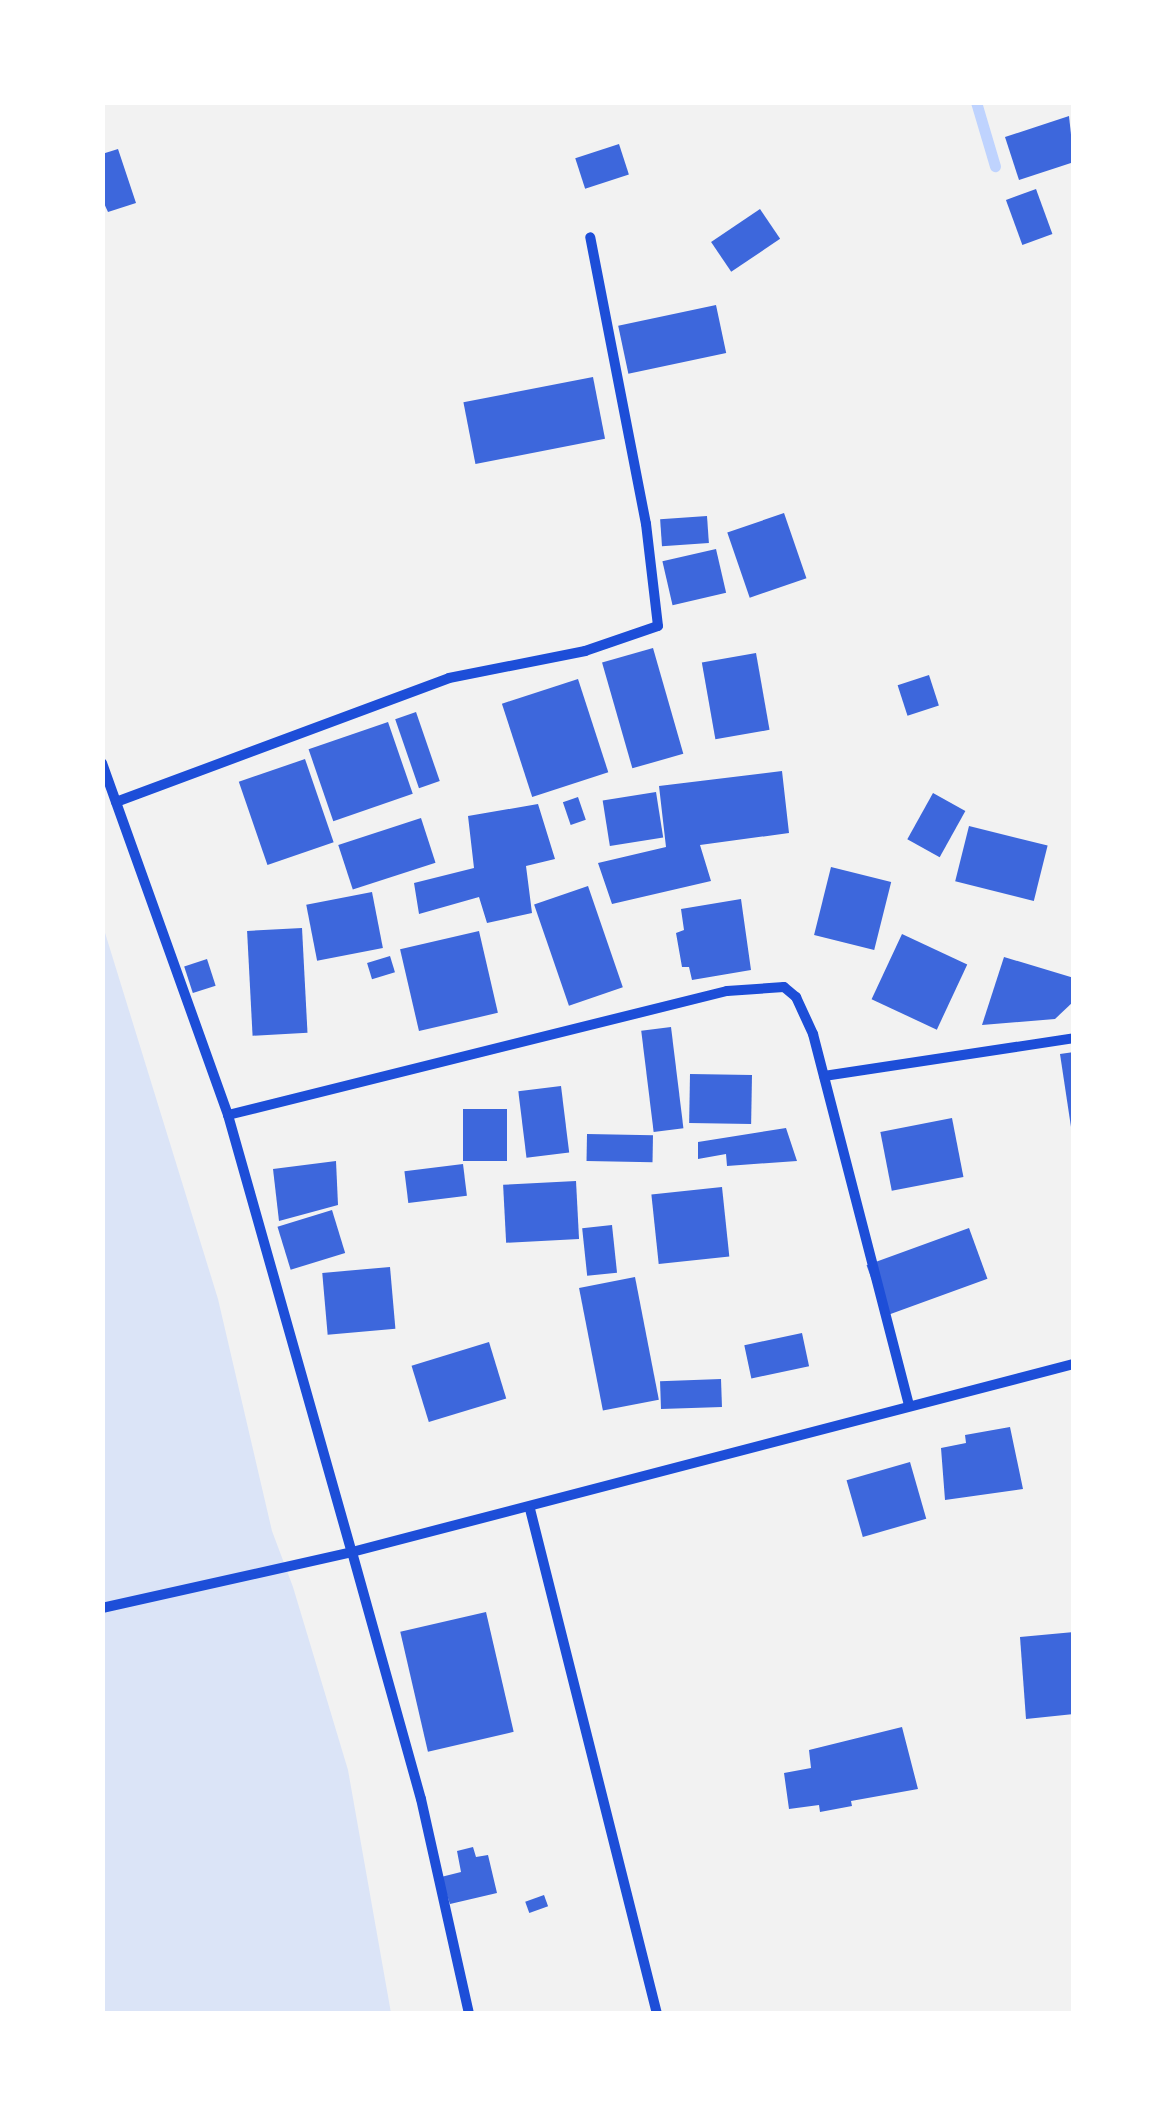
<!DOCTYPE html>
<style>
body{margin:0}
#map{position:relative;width:1176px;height:2116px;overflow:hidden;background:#f2f2f2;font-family:"PT Sans",sans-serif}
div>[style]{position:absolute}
.green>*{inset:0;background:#dbe4f7}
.stream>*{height:11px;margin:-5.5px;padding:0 5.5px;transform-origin:5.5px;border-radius:5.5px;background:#bfd3fe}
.building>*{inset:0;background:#3d67dc;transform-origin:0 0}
.minor>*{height:10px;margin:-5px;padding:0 5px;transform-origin:5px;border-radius:5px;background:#1d4ed8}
span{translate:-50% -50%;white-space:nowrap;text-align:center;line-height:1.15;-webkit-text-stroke:8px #fff;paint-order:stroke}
.frame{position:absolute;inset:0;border:105px solid #fff;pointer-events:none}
</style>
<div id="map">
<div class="green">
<div style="clip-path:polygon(102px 923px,218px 1299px,272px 1531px,293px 1587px,348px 1770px,391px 2013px,103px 2013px)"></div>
</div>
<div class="stream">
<div style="left:976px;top:102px;width:67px;rotate:73.5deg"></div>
</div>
<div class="building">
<div style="clip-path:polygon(1069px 116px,1074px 162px,1019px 180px,1005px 137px)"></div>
<div style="left:619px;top:144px;width:32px;height:46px;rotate:72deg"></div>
<div style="clip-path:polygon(118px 149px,136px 203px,108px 212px,102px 199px,102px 154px)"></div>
<div style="left:1036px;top:189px;width:48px;height:32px;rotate:70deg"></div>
<div style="left:760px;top:209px;width:36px;height:59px;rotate:56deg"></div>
<div style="left:716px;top:305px;width:49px;height:100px;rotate:78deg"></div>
<div style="left:593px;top:377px;width:63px;height:132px;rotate:79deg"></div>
<div style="left:784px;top:513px;width:69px;height:60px;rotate:71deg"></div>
<div style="left:707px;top:516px;width:27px;height:47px;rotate:86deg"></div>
<div style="left:716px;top:549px;width:45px;height:55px;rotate:77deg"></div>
<div style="left:653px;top:648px;width:110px;height:53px;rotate:74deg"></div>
<div style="left:756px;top:653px;width:78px;height:55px;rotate:80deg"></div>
<div style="left:929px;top:675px;width:32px;height:33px;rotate:72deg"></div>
<div style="left:578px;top:679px;width:98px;height:80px;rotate:72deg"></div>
<div style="left:416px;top:712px;width:73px;height:22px;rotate:71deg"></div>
<div style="left:388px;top:722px;width:76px;height:84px;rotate:71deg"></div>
<div style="left:305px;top:759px;width:88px;height:70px;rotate:71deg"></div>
<div style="clip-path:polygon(782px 771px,789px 833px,700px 845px,711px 881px,612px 904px,598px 863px,666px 847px,659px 786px)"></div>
<div style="left:656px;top:792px;width:46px;height:54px;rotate:81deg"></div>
<div style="left:933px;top:793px;width:37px;height:53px;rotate:29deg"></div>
<div style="left:578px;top:797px;width:24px;height:16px;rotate:71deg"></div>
<div style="clip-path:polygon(538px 804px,555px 859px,526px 866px,532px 913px,487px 923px,479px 897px,419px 914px,414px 883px,474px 868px,468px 816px)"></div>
<div style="left:421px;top:818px;width:47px;height:87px;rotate:72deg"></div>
<div style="left:969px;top:826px;width:81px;height:57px;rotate:14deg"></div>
<div style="left:831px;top:867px;width:62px;height:70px;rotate:14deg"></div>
<div style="left:588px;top:886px;width:107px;height:57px;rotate:71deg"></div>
<div style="left:372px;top:892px;width:57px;height:67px;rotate:79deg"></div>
<div style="clip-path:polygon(741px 899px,751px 970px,692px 980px,689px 967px,682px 967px,676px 933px,684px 930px,681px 909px)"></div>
<div style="left:302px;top:928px;width:105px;height:55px;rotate:87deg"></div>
<div style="left:479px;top:931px;width:84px;height:81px;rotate:77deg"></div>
<div style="left:902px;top:934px;width:72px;height:72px;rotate:25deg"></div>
<div style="left:390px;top:956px;width:17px;height:24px;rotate:73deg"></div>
<div style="clip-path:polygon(1004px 957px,1074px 978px,1074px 1001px,1055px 1019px,982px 1025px)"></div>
<div style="left:207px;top:959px;width:28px;height:24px;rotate:72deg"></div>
<div style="left:671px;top:1027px;width:102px;height:30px;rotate:83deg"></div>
<div style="clip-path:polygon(1074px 1052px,1074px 1127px,1071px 1127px,1060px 1054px)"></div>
<div style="left:690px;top:1074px;width:62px;height:49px;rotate:1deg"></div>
<div style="left:561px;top:1086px;width:67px;height:43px;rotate:83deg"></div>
<div style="left:463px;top:1109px;width:44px;height:52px"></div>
<div style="left:952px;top:1118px;width:60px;height:73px;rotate:79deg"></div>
<div style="clip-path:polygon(786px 1128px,797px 1161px,727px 1166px,726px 1154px,698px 1159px,698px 1142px)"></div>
<div style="left:587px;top:1134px;width:66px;height:27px;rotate:1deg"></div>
<div style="clip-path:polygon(336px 1161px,338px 1205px,279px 1221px,273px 1169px)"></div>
<div style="left:463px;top:1164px;width:32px;height:59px;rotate:83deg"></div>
<div style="left:576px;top:1181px;width:58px;height:73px;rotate:87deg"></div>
<div style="left:722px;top:1187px;width:70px;height:71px;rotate:84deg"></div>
<div style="left:332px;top:1210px;width:45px;height:57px;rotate:73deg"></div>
<div style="left:612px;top:1225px;width:48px;height:30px;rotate:84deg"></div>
<div style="left:969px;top:1228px;width:54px;height:109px;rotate:70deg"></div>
<div style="left:390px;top:1267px;width:62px;height:68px;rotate:85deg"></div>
<div style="left:635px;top:1277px;width:125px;height:57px;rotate:79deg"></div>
<div style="left:802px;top:1333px;width:34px;height:59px;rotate:78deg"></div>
<div style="left:489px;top:1342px;width:59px;height:81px;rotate:73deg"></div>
<div style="left:721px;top:1379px;width:28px;height:61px;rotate:88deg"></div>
<div style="clip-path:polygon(1010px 1427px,1023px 1489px,945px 1500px,941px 1448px,966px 1443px,965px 1435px)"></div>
<div style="left:910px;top:1462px;width:59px;height:66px;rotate:74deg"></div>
<div style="left:486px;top:1612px;width:123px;height:88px;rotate:77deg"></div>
<div style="clip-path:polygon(1074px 1632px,1074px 1714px,1026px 1719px,1020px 1637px)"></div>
<div style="clip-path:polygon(902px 1727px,918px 1789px,851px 1801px,852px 1806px,820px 1812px,819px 1805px,789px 1809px,784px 1773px,811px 1768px,809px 1750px)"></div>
<div style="clip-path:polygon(473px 1847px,476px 1857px,488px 1855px,497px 1893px,450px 1904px,441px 1877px,461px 1872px,457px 1851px)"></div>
<div style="left:544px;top:1895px;width:12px;height:20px;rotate:70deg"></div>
</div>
<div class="minor">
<div style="left:102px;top:763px;width:374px;rotate:70.3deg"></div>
<div style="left:228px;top:1115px;width:454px;rotate:74.2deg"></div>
<div style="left:352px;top:1552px;width:746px;rotate:-14.6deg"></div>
<div style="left:116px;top:802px;width:355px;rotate:-20.4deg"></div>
<div style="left:449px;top:678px;width:139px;rotate:-11.2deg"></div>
<div style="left:585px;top:651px;width:77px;rotate:-18.9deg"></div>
<div style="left:658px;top:626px;width:103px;rotate:-96.7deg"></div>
<div style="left:646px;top:524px;width:292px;rotate:-101deg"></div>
<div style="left:824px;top:1076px;width:253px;rotate:-8.6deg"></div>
<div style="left:228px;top:1115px;width:514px;rotate:-13.96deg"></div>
<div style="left:727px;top:991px;width:57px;rotate:-4deg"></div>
<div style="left:784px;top:987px;width:16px;rotate:40deg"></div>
<div style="left:796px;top:997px;width:41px;rotate:65.3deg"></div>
<div style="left:813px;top:1034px;width:384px;rotate:75.5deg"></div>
<div style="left:530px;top:1509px;width:521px;rotate:75.88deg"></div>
<div style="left:102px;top:1608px;width:256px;rotate:-12.6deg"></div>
<div style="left:352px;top:1552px;width:256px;rotate:74.4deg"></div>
<div style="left:421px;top:1799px;width:220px;rotate:77.4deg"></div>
</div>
<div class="frame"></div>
</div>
